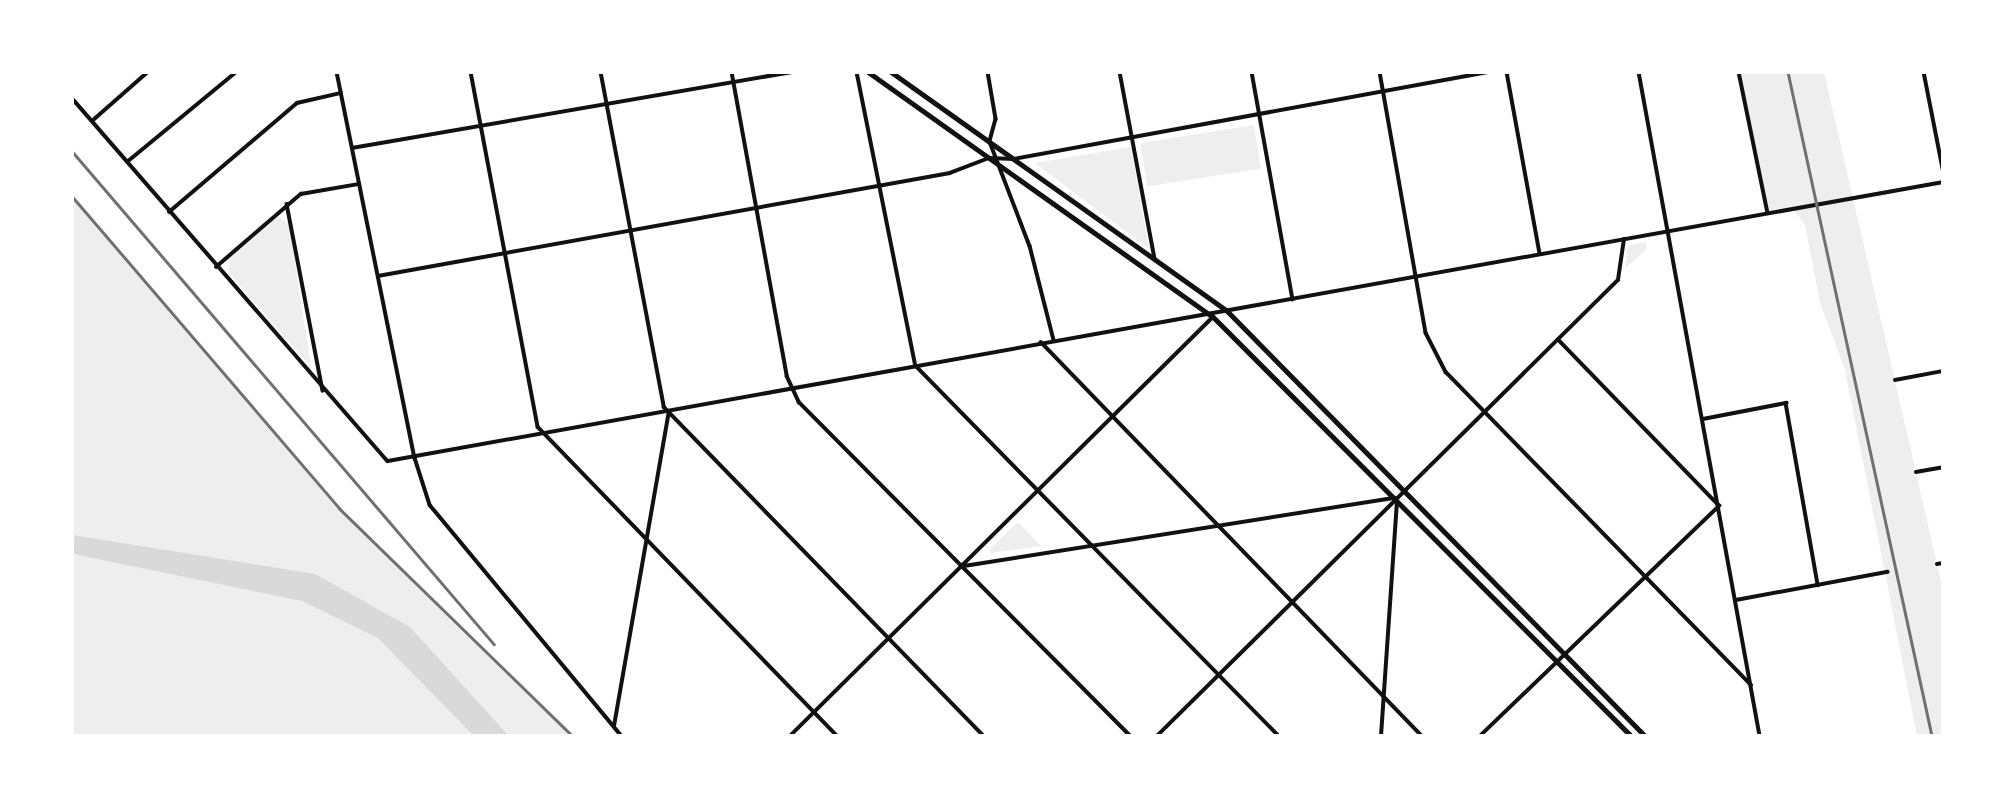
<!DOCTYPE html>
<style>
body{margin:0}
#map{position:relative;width:2015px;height:808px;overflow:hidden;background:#fff;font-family:"IBM Plex Sans",sans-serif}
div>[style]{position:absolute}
.green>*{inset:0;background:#eee;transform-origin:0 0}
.water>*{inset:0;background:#d9d9d9}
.minor>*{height:3.5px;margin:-1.75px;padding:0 1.75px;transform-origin:1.75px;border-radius:1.75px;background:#111}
.secondary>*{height:5px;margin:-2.5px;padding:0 2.5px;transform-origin:2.5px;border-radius:2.5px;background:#111}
.rail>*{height:2.5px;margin:-1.25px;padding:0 1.25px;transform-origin:1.25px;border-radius:1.25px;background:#707070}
span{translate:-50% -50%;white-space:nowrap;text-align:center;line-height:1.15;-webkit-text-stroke:7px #fff;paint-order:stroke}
.frame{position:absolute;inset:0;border:74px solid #fff;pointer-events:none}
</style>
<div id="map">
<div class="green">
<div style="clip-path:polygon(1739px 72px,1824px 72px,1943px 590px,1943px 736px,1917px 736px,1845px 370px,1820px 303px,1805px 225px,1794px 210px,1768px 213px)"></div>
<div style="left:1254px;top:125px;width:44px;height:115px;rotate:81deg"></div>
<div style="clip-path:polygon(1131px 147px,1149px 249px,1035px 163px)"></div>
<div style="clip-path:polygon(72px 196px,339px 508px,573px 736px,72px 736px)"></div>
<div style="clip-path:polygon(278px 217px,289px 223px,311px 367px,229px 273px,230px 258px)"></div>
<div style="clip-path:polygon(1646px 242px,1646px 250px,1625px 268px,1628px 246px)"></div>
<div style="clip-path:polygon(1018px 522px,1041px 546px,990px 553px,990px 549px)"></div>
</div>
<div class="water">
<div style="clip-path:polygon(72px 535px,315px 574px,410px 627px,509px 736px,474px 736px,378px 638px,302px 601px,83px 556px,72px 553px)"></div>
</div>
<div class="minor">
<div style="left:337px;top:72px;width:394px;rotate:78.6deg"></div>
<div style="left:415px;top:458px;width:49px;rotate:72.3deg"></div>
<div style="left:430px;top:505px;width:300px;rotate:50.3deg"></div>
<div style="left:471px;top:72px;width:361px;rotate:79.3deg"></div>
<div style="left:538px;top:427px;width:430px;rotate:45.9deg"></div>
<div style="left:601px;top:72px;width:341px;rotate:79.3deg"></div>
<div style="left:664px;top:407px;width:459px;rotate:45.8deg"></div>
<div style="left:732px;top:72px;width:309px;rotate:79.7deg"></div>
<div style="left:787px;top:376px;width:29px;rotate:65deg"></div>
<div style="left:799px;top:402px;width:471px;rotate:45.2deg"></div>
<div style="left:857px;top:72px;width:300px;rotate:78.7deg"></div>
<div style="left:916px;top:366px;width:518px;rotate:45.55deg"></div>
<div style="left:988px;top:72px;width:48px;rotate:80.3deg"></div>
<div style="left:996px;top:119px;width:24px;rotate:105deg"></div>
<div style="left:990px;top:142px;width:111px;rotate:69deg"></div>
<div style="left:1030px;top:246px;width:97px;rotate:75.7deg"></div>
<div style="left:1120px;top:72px;width:190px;rotate:79.4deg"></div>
<div style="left:1252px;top:72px;width:231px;rotate:79.8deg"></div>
<div style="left:1380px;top:72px;width:265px;rotate:80deg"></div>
<div style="left:1426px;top:333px;width:44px;rotate:62.9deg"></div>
<div style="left:1446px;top:372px;width:437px;rotate:45.7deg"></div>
<div style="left:1507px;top:72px;width:185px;rotate:79.7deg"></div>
<div style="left:1639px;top:72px;width:675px;rotate:79.67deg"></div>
<div style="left:1739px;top:72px;width:144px;rotate:78.4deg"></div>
<div style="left:1924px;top:72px;width:99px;rotate:78.9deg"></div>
<div style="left:72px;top:98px;width:481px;rotate:49deg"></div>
<div style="left:388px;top:461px;width:1580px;rotate:-10.17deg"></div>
<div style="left:92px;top:121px;width:74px;rotate:-41.2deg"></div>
<div style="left:352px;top:148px;width:448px;rotate:-9.8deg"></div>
<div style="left:127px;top:162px;width:141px;rotate:-39.5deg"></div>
<div style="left:287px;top:204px;width:190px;rotate:79.1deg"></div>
<div style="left:169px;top:212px;width:168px;rotate:-40.4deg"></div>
<div style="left:297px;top:103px;width:45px;rotate:-12.8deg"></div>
<div style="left:216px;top:267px;width:112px;rotate:-40.7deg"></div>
<div style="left:301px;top:194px;width:59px;rotate:-9.8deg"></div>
<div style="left:378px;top:276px;width:581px;rotate:-10.21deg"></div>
<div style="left:950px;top:173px;width:42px;rotate:-21deg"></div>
<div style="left:989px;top:158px;width:25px;rotate:2deg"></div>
<div style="left:1014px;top:159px;width:483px;rotate:-10.4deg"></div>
<div style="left:1041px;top:342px;width:548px;rotate:45.96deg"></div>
<div style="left:1895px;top:380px;width:49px;rotate:-10.6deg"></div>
<div style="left:1703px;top:419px;width:85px;rotate:-10.9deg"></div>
<div style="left:1786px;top:403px;width:185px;rotate:80deg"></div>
<div style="left:1916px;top:472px;width:27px;rotate:-10deg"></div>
<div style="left:1937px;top:564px;width:6px;rotate:-9deg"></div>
<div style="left:964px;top:566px;width:436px;rotate:-9deg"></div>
<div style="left:1736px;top:600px;width:154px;rotate:-10.5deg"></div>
<div style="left:614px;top:726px;width:319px;rotate:-80.1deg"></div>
<div style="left:790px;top:736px;width:594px;rotate:-44.73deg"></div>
<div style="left:1157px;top:736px;width:648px;rotate:-44.69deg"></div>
<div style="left:1618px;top:280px;width:41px;rotate:-81.7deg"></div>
<div style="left:1381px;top:736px;width:234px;rotate:-86.1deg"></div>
<div style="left:1480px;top:736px;width:332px;rotate:-43.9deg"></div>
<div style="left:1719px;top:506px;width:231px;rotate:-134.1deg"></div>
</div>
<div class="secondary">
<div style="left:868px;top:72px;width:423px;rotate:35.4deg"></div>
<div style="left:1213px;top:317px;width:592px;rotate:45.07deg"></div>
<div style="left:891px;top:72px;width:412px;rotate:35.4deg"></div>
<div style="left:1227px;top:311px;width:596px;rotate:45.48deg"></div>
</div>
<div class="rail">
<div style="left:1788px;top:72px;width:679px;rotate:77.76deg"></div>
<div style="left:72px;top:151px;width:649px;rotate:49.44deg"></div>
<div style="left:72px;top:196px;width:411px;rotate:49.4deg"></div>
<div style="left:339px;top:508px;width:327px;rotate:44.3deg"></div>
</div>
<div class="frame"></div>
</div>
